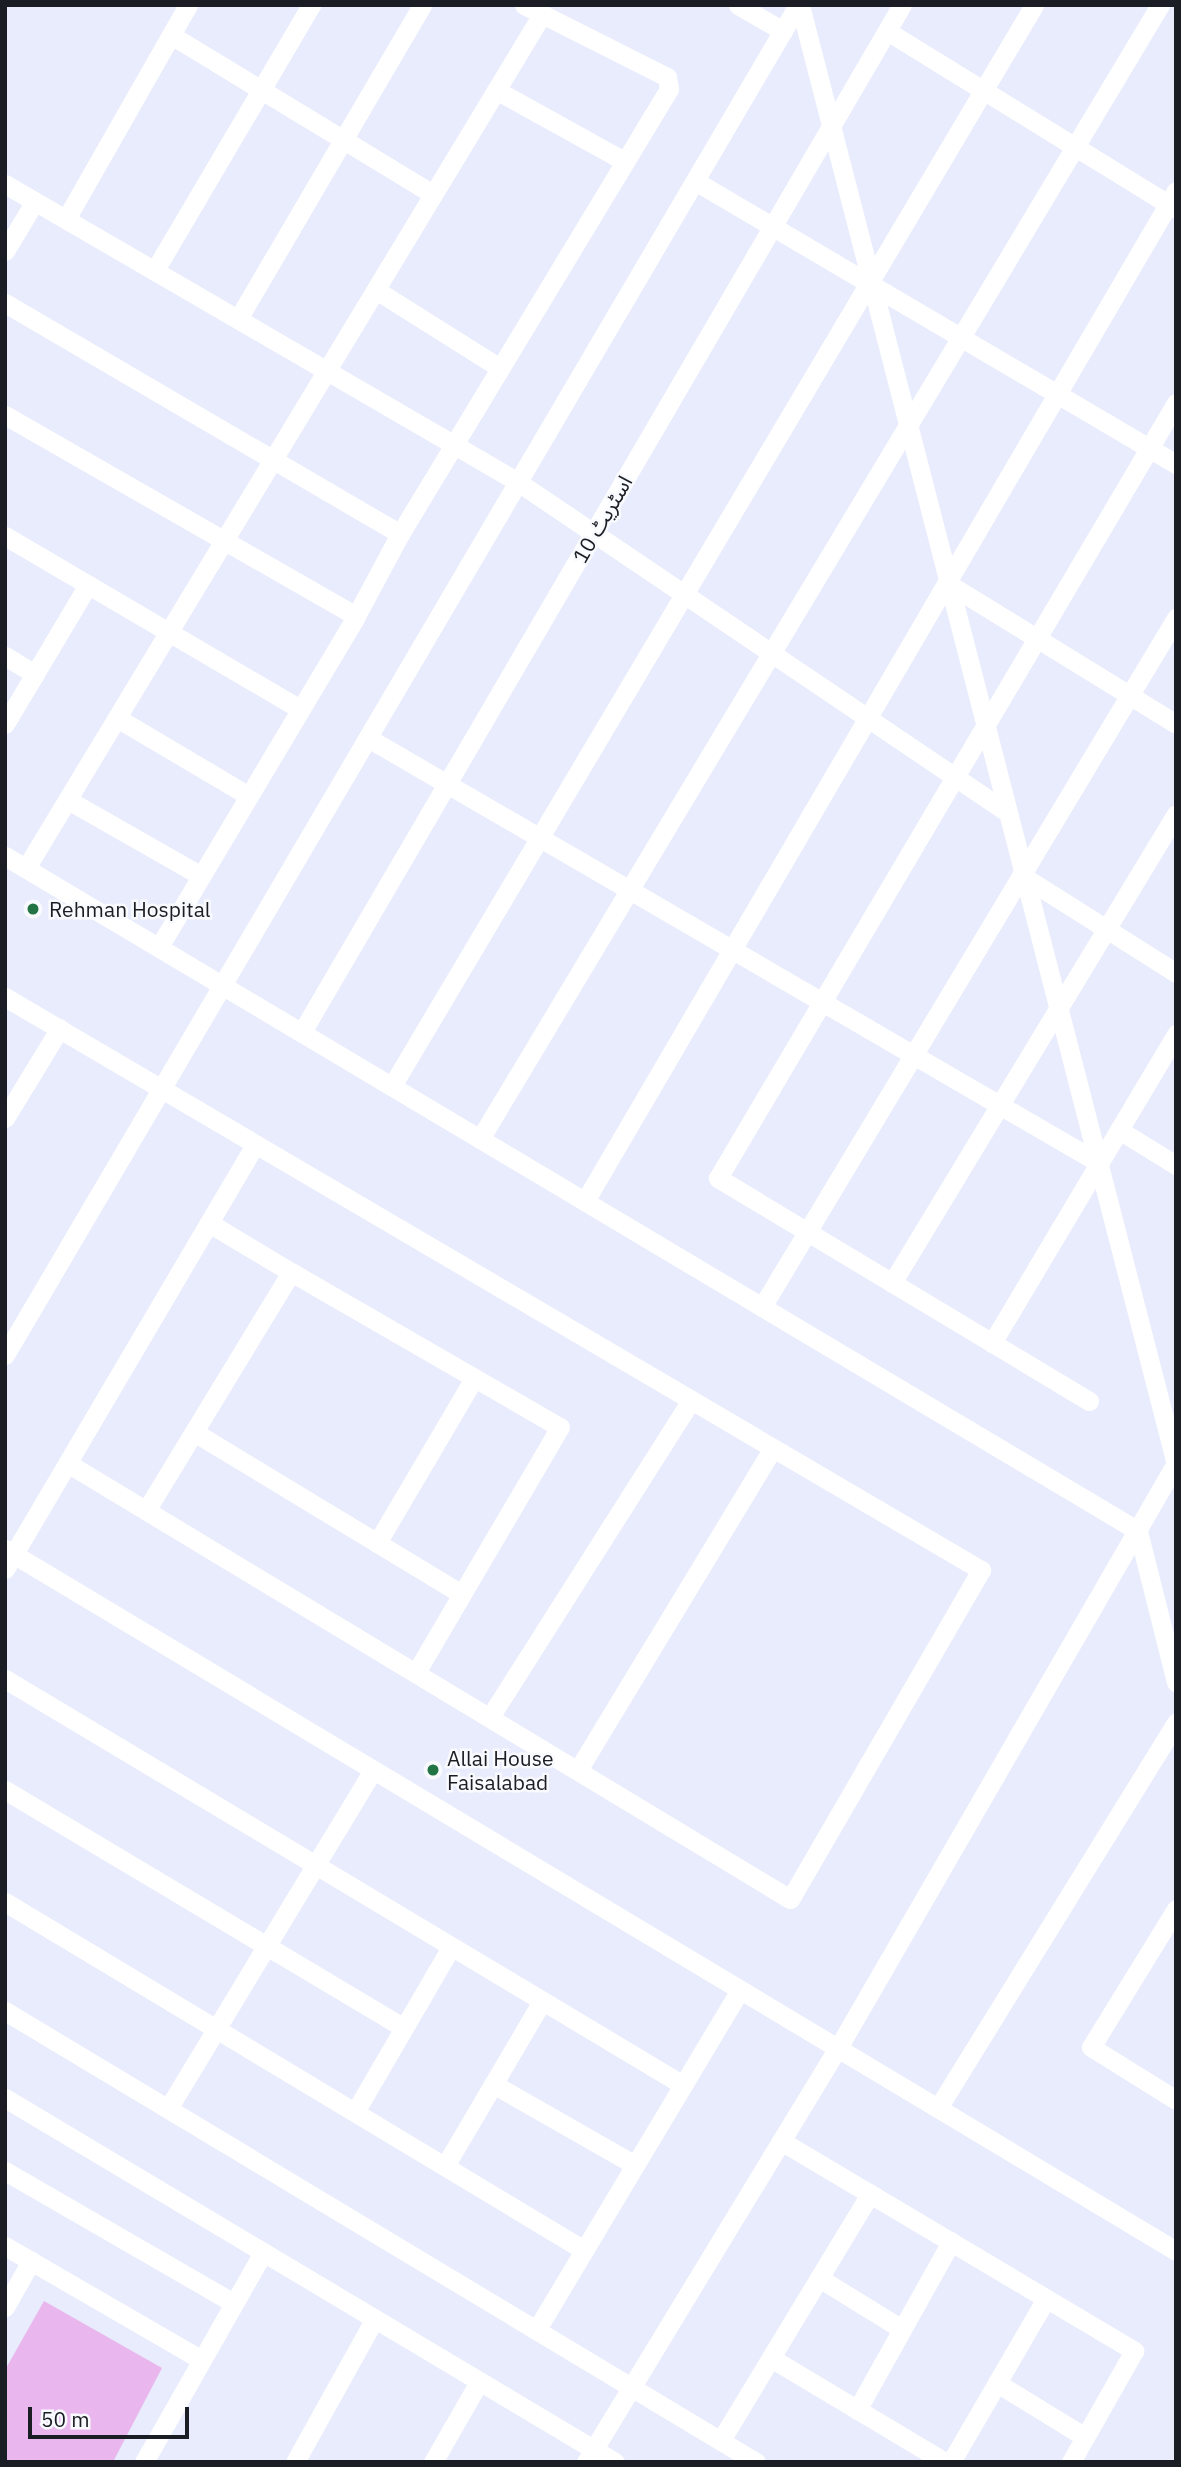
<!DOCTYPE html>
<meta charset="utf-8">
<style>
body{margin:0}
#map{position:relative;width:1181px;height:2467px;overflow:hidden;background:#e8ecfc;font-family:"IBM Plex Sans","Noto Sans Arabic",sans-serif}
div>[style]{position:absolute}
.green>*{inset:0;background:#e9b7ee}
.street>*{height:19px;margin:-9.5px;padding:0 9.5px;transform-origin:9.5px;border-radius:9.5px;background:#fff}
.dots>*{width:19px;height:19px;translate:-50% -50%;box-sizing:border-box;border:4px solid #f9fafe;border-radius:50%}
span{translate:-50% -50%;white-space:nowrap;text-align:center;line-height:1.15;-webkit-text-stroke:5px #f9fafe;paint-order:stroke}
.street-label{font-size:21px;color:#1b1d24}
.poi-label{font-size:21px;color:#1b1d24}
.left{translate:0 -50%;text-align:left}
.frame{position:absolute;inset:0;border:7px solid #1b1d24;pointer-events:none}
.scale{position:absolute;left:28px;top:2407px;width:161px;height:32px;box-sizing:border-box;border:4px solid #1b1d24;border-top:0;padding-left:9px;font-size:21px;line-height:24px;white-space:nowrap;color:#1b1d24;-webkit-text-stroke:5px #f9fafe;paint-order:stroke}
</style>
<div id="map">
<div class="green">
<div style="clip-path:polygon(44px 2301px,162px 2368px,113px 2462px,5px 2460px,5px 2370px)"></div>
</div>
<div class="street">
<div style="left:738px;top:5px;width:52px;rotate:30deg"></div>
<div style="left:800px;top:5px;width:1507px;rotate:75.55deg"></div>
<div style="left:887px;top:31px;width:339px;rotate:31.6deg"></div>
<div style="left:171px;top:35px;width:306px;rotate:31.3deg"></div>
<div style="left:496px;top:90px;width:146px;rotate:29deg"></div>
<div style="left:695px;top:181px;width:558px;rotate:30.47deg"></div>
<div style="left:5px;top:184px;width:593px;rotate:30.15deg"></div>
<div style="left:518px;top:482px;width:586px;rotate:34.02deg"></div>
<div style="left:66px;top:219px;width:246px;rotate:-60.3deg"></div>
<div style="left:5px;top:251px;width:58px;rotate:-59deg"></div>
<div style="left:155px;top:270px;width:308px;rotate:-59.5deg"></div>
<div style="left:376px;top:290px;width:146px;rotate:32.2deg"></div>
<div style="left:5px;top:303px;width:458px;rotate:30.3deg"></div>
<div style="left:238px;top:319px;width:364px;rotate:-59.6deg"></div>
<div style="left:5px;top:415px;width:404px;rotate:29.8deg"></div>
<div style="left:5px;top:536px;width:342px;rotate:30.4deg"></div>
<div style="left:947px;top:583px;width:269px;rotate:31.6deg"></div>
<div style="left:5px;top:656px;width:35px;rotate:31deg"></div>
<div style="left:117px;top:718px;width:151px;rotate:30.6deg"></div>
<div style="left:5px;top:724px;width:162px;rotate:-59.2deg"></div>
<div style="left:368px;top:738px;width:842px;rotate:30.16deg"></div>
<div style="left:68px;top:800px;width:153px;rotate:29.7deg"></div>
<div style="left:5px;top:856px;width:1319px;rotate:30.78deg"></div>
<div style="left:1138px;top:1531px;width:156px;rotate:75.9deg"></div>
<div style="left:26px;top:868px;width:996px;rotate:-58.85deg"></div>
<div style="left:1021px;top:875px;width:183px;rotate:32.3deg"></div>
<div style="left:159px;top:947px;width:385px;rotate:-59.2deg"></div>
<div style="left:356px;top:616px;width:93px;rotate:-61.8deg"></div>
<div style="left:400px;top:534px;width:520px;rotate:-58.85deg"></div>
<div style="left:669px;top:89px;width:12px;rotate:-99deg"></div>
<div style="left:667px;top:77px;width:160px;rotate:-153.3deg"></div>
<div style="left:5px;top:997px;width:1132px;rotate:30.42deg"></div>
<div style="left:981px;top:1570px;width:380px;rotate:120.1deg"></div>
<div style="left:790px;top:1899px;width:842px;rotate:-148.9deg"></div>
<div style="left:302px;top:1032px;width:1189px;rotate:-59.71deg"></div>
<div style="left:392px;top:1086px;width:1257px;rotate:-59.29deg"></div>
<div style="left:5px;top:1118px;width:105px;rotate:-58.6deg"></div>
<div style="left:1119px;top:1130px;width:67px;rotate:31.6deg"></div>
<div style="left:480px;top:1139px;width:1322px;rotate:-59.05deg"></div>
<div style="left:585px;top:1201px;width:1170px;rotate:-59.67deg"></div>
<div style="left:209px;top:1223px;width:96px;rotate:30.9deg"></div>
<div style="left:892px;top:1283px;width:548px;rotate:-58.8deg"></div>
<div style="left:762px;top:1307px;width:804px;rotate:-59deg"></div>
<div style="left:992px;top:1343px;width:360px;rotate:-59.2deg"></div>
<div style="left:5px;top:1355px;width:1566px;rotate:-59.57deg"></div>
<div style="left:1089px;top:1401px;width:433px;rotate:-149deg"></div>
<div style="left:718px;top:1178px;width:900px;rotate:-59.42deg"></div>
<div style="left:194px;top:1432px;width:313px;rotate:31.2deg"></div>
<div style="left:147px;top:1509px;width:277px;rotate:-58.7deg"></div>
<div style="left:291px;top:1272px;width:310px;rotate:30deg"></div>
<div style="left:560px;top:1427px;width:284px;rotate:120.4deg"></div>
<div style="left:377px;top:1543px;width:189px;rotate:-59.5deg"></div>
<div style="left:5px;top:1549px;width:1365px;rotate:30.94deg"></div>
<div style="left:5px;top:1569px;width:493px;rotate:-59.5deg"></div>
<div style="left:5px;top:1679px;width:790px;rotate:30.91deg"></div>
<div style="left:490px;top:1717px;width:375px;rotate:-57.6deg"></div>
<div style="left:578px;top:1770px;width:376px;rotate:-58.8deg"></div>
<div style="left:5px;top:1790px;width:463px;rotate:30.8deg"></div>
<div style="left:5px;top:1902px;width:676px;rotate:31.01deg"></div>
<div style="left:1176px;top:1909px;width:162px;rotate:121.6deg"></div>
<div style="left:1091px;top:2047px;width:100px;rotate:31.9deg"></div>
<div style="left:5px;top:2011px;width:876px;rotate:30.99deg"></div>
<div style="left:493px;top:2084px;width:163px;rotate:29.7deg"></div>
<div style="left:5px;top:2098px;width:710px;rotate:30.83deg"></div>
<div style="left:169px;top:2107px;width:394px;rotate:-58.8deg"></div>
<div style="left:938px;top:2108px;width:453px;rotate:-58.3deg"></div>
<div style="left:355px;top:2112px;width:191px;rotate:-59.8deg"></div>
<div style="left:781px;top:2141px;width:411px;rotate:30.7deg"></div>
<div style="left:1134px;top:2351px;width:128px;rotate:119.6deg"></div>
<div style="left:445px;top:2166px;width:191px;rotate:-59.5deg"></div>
<div style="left:5px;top:2171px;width:262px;rotate:30deg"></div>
<div style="left:5px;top:2246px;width:225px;rotate:30.1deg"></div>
<div style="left:819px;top:2278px;width:97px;rotate:31.6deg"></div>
<div style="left:5px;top:2307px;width:53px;rotate:-60.5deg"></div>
<div style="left:537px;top:2329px;width:395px;rotate:-59.1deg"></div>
<div style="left:771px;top:2358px;width:203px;rotate:30.9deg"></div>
<div style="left:997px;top:2383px;width:103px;rotate:31.5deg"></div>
<div style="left:857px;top:2410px;width:193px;rotate:-60.8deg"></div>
<div style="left:721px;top:2440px;width:288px;rotate:-58.8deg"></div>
<div style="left:144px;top:2462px;width:239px;rotate:-60.4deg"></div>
<div style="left:295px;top:2462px;width:162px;rotate:-60.9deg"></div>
<div style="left:433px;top:2462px;width:92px;rotate:-60.1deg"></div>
<div style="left:586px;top:2462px;width:485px;rotate:-58.7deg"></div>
<div style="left:838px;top:2048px;width:676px;rotate:-59.98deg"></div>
<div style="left:951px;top:2462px;width:189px;rotate:-59.8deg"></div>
</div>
<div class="dots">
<div style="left:33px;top:909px;background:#237445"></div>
<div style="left:433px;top:1770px;background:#237445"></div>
</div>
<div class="street-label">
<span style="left:602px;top:519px;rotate:-60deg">اسٹریٹ 10</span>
</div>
<div class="poi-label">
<span class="left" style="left:49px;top:909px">Rehman Hospital</span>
<span class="left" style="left:447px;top:1770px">Allai House<br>Faisalabad</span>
</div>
<div class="frame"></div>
<div class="scale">50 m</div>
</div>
